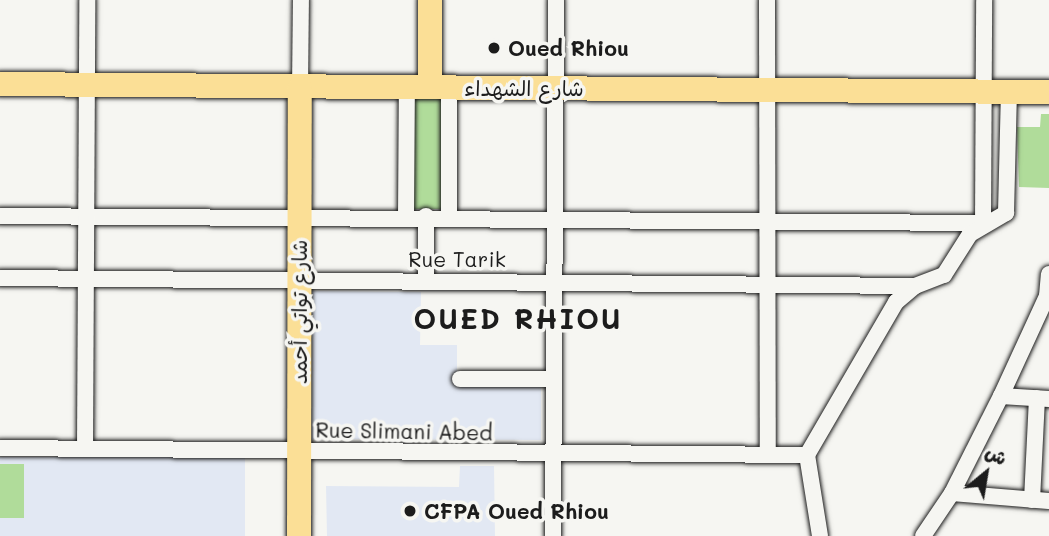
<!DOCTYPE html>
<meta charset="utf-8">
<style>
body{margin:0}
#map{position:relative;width:1049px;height:536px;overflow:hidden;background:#f6f6f2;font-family:Mali,"Playpen Sans Arabic",sans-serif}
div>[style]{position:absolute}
.built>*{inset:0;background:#e2e8f3;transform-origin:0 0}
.green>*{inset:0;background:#b0dc9a;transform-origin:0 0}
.roads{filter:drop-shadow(0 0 2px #1c1c1c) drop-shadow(0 0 2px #1c1c1c)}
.street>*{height:16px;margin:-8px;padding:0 8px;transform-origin:8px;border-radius:8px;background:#f6f6f2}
.primary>*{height:24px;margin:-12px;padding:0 12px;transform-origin:12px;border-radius:12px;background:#fbdf96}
.dots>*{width:19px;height:19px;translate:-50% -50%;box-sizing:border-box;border:4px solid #f6f6f2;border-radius:50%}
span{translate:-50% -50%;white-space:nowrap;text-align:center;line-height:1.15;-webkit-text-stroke:7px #f6f6f2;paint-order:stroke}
.poi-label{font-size:21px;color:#1c1c1c;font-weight:700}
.left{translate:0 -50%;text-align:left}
.street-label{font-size:21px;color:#1c1c1c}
.district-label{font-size:28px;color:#1c1c1c;font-weight:700;letter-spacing:2px}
.north{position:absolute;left:951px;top:438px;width:70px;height:70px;-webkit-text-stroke:5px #f6f6f2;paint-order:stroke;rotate:30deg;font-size:19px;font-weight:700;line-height:28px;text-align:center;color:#1c1c1c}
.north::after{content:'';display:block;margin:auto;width:24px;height:32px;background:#1c1c1c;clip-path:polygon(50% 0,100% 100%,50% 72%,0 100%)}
</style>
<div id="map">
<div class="built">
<div style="clip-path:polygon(309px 291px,421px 292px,420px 345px,457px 345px,457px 386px,541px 386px,541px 440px,308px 439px)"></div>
<div style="left:0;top:457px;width:245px;height:79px"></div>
<div style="clip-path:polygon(460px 466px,494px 466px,495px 536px,327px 536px,326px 486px,459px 487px)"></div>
</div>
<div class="green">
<div style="left:413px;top:97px;width:30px;height:112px"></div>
<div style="clip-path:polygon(1041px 114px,1049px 114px,1049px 188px,1019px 187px,1017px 127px,1040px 127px)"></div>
<div style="left:0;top:464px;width:24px;height:54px"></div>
</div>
<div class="roads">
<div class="street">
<div style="left:767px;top:0;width:455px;rotate:89.9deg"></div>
<div style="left:300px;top:89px;width:89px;rotate:-89.4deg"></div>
<div style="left:0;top:216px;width:983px;rotate:0.41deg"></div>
<div style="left:406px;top:216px;width:128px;rotate:-89.6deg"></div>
<div style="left:426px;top:216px;width:64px;rotate:90deg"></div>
<div style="left:449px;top:216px;width:128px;rotate:-90deg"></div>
<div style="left:983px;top:223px;width:223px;rotate:-89.7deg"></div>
<div style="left:0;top:278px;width:915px;rotate:0.5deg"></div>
<div style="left:460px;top:379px;width:92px"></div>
<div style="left:1001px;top:396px;width:48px;rotate:3.6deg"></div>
<div style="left:0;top:448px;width:807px;rotate:0.5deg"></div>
<div style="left:85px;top:449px;width:449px;rotate:-89.7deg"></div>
<div style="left:952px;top:493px;width:97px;rotate:4.7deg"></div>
<div style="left:1032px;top:500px;width:102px;rotate:-87.2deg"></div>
<div style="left:553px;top:536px;width:536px;rotate:-89.68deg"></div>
<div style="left:820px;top:536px;width:82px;rotate:-99.1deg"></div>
<div style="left:807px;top:455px;width:177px;rotate:-59.8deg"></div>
<div style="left:896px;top:302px;width:25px;rotate:-40deg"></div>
<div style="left:915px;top:286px;width:31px;rotate:-21deg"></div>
<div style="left:944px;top:275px;width:49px;rotate:-57.6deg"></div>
<div style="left:970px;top:234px;width:42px;rotate:-30.3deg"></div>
<div style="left:1006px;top:213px;width:121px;rotate:-88.6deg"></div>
<div style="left:923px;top:536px;width:52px;rotate:-56deg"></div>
<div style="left:952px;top:493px;width:109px;rotate:-63.2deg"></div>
<div style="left:1001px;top:396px;width:110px;rotate:-65.3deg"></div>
<div style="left:1047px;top:296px;width:22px;rotate:-85deg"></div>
</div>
<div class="primary">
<div style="left:430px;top:0;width:87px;rotate:90deg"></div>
<div style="left:0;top:84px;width:1049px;rotate:0.44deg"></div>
<div style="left:299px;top:536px;width:447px;rotate:-89.9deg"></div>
</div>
</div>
<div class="dots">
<div style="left:494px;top:48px;background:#1c1c1c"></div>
<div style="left:410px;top:511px;background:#1c1c1c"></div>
</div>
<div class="poi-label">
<span class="left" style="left:508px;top:48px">Oued Rhiou</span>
<span class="left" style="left:424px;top:511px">CFPA Oued Rhiou</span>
</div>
<div class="street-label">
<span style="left:524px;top:88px">شارع الشهداء</span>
<span style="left:457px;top:259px">Rue Tarik</span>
<span style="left:299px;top:312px;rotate:-90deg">شارع تواتي أحمد</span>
<span style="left:404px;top:431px;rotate:1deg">Rue Slimani Abed</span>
</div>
<div class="district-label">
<span style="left:518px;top:318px">OUED RHIOU</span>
</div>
<div class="north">ش</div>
</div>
